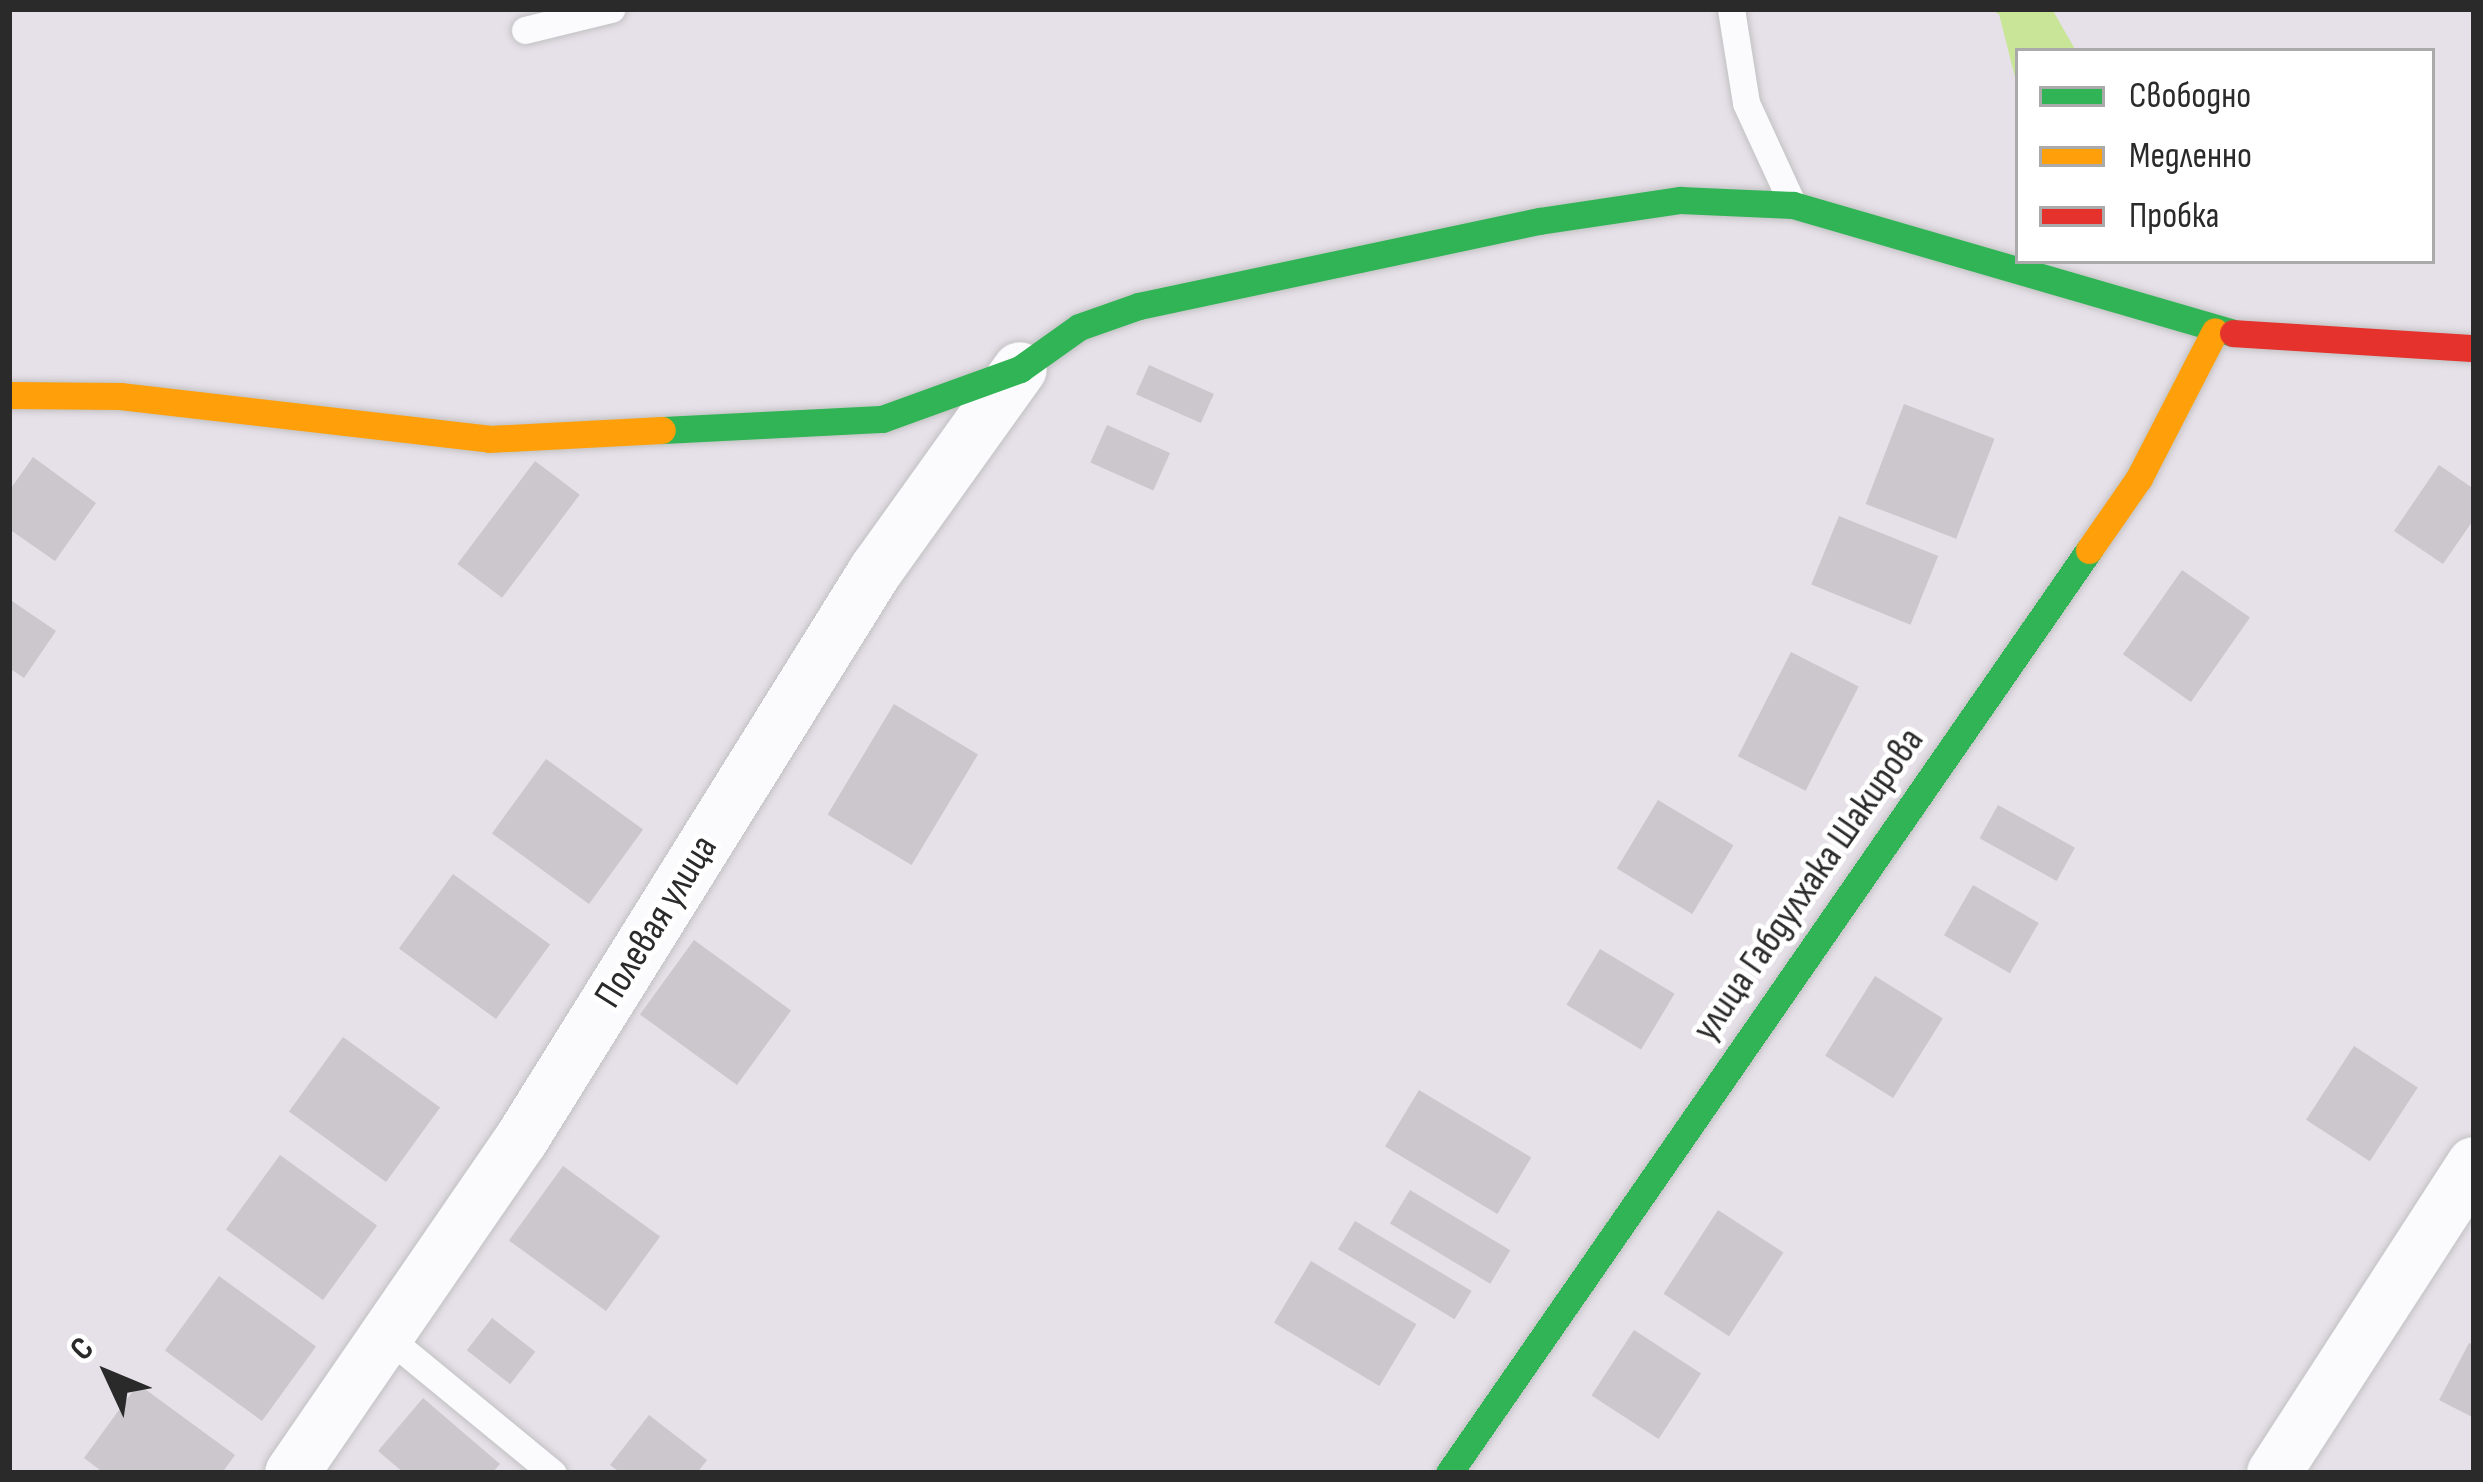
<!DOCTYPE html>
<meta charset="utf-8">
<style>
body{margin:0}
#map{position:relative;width:2483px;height:1482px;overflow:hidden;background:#e6e0e8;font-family:"Sofia Sans Condensed",sans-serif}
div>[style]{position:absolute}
.water>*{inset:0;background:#c8e598}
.building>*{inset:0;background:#cbc7cd;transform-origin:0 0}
.roads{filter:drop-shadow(0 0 3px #c1c1c2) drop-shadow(0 0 3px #c1c1c2)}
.lane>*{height:27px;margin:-13.5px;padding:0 13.5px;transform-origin:13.5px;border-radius:13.5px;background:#fbfafc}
.street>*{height:54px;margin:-27px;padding:0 27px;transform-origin:27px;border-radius:27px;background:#fbfafc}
.fast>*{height:27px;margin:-13.5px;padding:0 13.5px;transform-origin:13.5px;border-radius:13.5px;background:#30b455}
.slow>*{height:27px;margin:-13.5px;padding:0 13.5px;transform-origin:13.5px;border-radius:13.5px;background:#ff9f0a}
.jam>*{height:27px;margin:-13.5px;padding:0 13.5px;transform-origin:13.5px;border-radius:13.5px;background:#e5322d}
span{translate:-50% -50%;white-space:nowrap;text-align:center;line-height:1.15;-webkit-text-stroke:10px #fff;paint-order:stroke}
.street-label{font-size:39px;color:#2a2a2a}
.frame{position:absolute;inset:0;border:12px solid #2a2a2a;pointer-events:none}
.legend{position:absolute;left:2015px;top:48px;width:420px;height:216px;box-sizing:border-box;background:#fff;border:3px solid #aaa;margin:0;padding:15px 21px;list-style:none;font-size:36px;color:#2a2a2a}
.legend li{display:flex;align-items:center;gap:24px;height:60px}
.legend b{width:60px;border:3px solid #aaa}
.north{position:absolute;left:48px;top:1314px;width:120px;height:120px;-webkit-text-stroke:9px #fff;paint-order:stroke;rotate:314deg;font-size:33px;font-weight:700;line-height:48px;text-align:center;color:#2a2a2a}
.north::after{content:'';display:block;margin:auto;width:42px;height:54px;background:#2a2a2a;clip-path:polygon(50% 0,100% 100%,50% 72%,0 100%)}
</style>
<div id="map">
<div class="water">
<div style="clip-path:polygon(1988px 9px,2052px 9px,2076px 51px,2018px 51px,2018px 89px,1999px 14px)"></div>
</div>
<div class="building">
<div style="left:1149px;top:365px;width:71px;height:32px;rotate:24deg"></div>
<div style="left:1904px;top:404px;width:97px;height:107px;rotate:21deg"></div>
<div style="left:1107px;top:425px;width:69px;height:41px;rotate:24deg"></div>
<div style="clip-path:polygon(33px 457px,96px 503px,55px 561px,9px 529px,9px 491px)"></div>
<div style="left:535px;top:461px;width:56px;height:129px;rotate:37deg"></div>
<div style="clip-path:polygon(2439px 465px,2474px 489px,2474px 519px,2443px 564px,2394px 531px)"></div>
<div style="left:1839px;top:516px;width:107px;height:74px;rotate:22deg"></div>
<div style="left:2182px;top:570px;width:83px;height:103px;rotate:35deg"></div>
<div style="clip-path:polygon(9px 599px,56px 631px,24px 678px,9px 668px)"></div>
<div style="left:1791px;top:652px;width:76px;height:117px;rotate:27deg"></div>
<div style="left:894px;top:704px;width:98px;height:129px;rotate:31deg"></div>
<div style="left:546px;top:759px;width:120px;height:92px;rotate:36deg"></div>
<div style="left:1658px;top:800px;width:88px;height:80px;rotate:31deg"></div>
<div style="left:1998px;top:805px;width:88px;height:38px;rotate:29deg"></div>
<div style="left:453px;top:874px;width:120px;height:92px;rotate:36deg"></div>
<div style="left:1973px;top:885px;width:76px;height:58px;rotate:30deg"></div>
<div style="left:694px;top:940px;width:120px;height:92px;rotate:36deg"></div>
<div style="left:1600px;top:949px;width:87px;height:65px;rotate:31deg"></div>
<div style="left:1875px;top:976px;width:80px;height:94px;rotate:32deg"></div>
<div style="left:343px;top:1037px;width:120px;height:92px;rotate:36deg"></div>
<div style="left:2354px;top:1046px;width:76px;height:88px;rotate:33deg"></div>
<div style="left:1419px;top:1090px;width:131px;height:66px;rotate:31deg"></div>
<div style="left:280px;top:1155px;width:120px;height:92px;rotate:36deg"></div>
<div style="left:563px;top:1166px;width:120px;height:92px;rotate:36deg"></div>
<div style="left:1410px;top:1190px;width:117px;height:39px;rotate:31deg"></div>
<div style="left:1718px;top:1210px;width:78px;height:100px;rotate:33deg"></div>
<div style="left:1355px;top:1221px;width:136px;height:33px;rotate:31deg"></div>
<div style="left:1311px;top:1261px;width:123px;height:72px;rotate:31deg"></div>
<div style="left:219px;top:1276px;width:120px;height:92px;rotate:36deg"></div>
<div style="left:492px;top:1318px;width:55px;height:41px;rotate:38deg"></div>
<div style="left:1634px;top:1330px;width:80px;height:78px;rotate:33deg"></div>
<div style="clip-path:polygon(2469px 1343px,2474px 1345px,2474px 1418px,2439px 1400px)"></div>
<div style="clip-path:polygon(138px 1384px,235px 1455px,222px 1473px,104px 1473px,84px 1458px)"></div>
<div style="clip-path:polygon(423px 1398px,500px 1464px,492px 1473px,404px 1473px,378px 1451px)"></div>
<div style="clip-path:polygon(649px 1415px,707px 1460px,697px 1473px,621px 1473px,610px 1465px)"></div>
</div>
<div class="roads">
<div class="lane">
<div style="left:1731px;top:9px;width:95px;rotate:80.9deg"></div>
<div style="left:1746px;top:103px;width:110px;rotate:65.3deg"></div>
<div style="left:525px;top:30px;width:89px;rotate:-13.7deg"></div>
<div style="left:386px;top:1336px;width:216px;rotate:39.4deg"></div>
</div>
<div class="street">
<div style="left:292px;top:1473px;width:404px;rotate:-55.5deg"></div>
<div style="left:521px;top:1140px;width:672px;rotate:-58.09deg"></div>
<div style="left:876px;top:570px;width:247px;rotate:-54.4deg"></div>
<div style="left:2274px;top:1473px;width:368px;rotate:-57.1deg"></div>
</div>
<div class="fast">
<div style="left:662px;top:430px;width:220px;rotate:-2.9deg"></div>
<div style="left:882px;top:419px;width:147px;rotate:-19.9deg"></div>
<div style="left:1020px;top:369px;width:72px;rotate:-35.4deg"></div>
<div style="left:1079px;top:327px;width:64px;rotate:-19.3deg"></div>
<div style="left:1139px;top:306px;width:409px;rotate:-12deg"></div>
<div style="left:1539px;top:221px;width:143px;rotate:-8.5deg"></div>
<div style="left:1680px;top:200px;width:113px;rotate:2.5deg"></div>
<div style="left:1793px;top:205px;width:458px;rotate:16.2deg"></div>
<div style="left:1449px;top:1473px;width:1123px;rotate:-55.26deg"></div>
</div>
<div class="slow">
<div style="left:9px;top:395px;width:111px;rotate:0.5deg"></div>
<div style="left:120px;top:396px;width:371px;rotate:6.6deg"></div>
<div style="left:489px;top:439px;width:173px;rotate:-3deg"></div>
<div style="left:2089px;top:550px;width:88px;rotate:-55.2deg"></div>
<div style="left:2139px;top:478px;width:165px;rotate:-62.7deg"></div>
</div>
<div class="jam">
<div style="left:2233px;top:333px;width:241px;rotate:3.6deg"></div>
</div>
</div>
<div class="street-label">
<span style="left:1809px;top:885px;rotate:-55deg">улица Габдулхака Шакирова</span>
<span style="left:657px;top:922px;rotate:-58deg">Полевая улица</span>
</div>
<div class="frame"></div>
<ul class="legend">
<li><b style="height:15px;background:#30b455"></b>Свободно</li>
<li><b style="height:15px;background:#ff9f0a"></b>Медленно</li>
<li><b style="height:15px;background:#e5322d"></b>Пробка</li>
</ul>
<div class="north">С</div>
</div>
